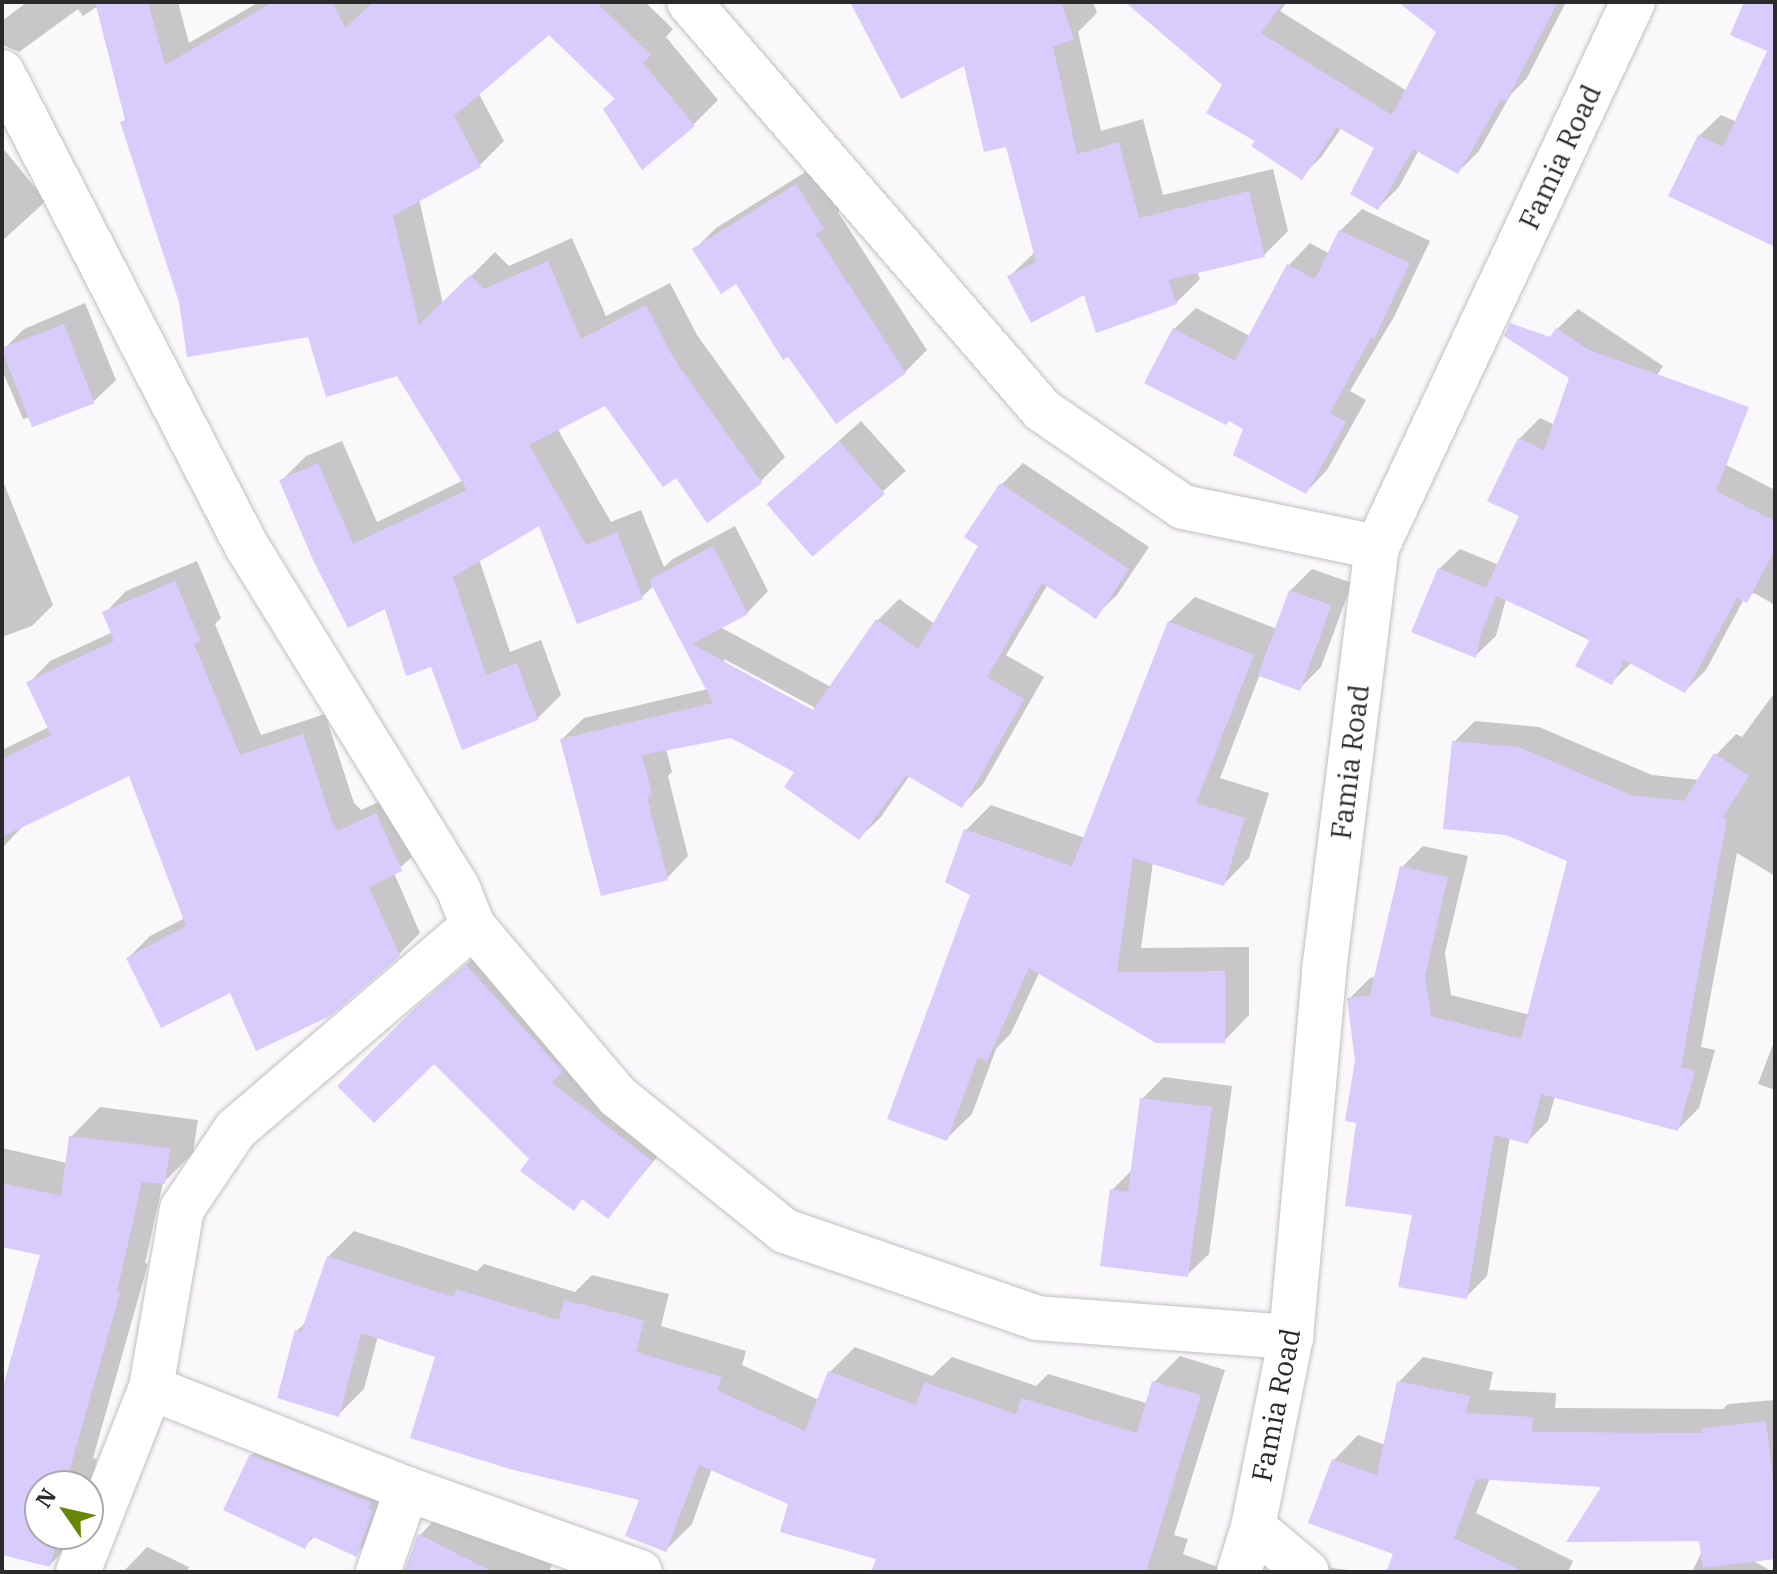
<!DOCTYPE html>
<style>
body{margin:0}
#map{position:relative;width:1777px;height:1574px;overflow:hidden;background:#fbf8fc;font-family:"IBM Plex Serif",serif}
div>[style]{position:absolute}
.shadow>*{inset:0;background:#0003;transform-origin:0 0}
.building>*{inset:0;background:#d7ccfb;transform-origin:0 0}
.roads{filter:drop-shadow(0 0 2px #c1bfc2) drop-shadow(0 0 2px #c1bfc2)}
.minor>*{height:44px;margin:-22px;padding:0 22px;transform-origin:22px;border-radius:22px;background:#fff}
span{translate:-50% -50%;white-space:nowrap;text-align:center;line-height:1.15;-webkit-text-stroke:7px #fff;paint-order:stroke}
.street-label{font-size:28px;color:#2a292b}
.frame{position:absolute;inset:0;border:4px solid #2a292b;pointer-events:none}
.north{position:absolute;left:24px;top:1470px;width:80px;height:80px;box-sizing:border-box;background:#fff;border:2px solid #aaa9aa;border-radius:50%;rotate:304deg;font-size:22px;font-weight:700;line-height:32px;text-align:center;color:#2a292b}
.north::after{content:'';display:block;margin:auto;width:28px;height:36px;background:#678806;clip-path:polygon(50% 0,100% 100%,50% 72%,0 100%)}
</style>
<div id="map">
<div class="shadow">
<div style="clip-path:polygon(evenodd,27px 2px,178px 2px,189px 43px,259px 2px,645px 2px,673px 29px,666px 37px,718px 100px,694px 124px,642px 167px,617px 97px,549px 32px,478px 92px,504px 141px,480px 165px,419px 199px,443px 304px,495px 252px,509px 266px,572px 238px,606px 316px,670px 283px,697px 335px,785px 457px,761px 481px,676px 475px,606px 404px,557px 428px,611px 522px,641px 510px,664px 567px,673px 559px,735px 526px,768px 591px,747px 613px,720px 627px,831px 687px,877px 621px,899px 599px,935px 624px,981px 546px,967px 537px,1002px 484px,1023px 463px,1149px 547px,1117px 595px,1095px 616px,1048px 584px,1006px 655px,1044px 677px,983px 784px,961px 806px,910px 775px,881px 817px,859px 838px,797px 772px,731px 736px,666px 749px,672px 772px,668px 776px,688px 856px,667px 878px,562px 739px,584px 718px,708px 689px,654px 585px,642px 597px,540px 523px,479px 559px,510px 652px,541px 640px,561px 695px,537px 719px,432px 665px,281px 481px,306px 456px,342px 441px,377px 522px,464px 480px,398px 374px,310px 335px,181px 302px,127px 118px,98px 6px,83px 16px,78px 9px,19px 52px,3px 45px,2px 58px,2px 21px,27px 2px,724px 659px,823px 712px,821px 716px,724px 664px,724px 659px)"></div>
<div style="clip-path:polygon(852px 2px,1093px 2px,1097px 13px,1078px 32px,1101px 131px,1143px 119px,1163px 195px,1273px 169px,1288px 231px,1264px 255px,1197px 271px,1200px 279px,1176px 303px,1085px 292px,1009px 277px,1036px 251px,1007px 144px,965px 63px)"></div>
<div style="clip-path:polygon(1143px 2px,1287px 2px,1280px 11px,1407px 91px,1439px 32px,1401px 2px,1566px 2px,1527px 78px,1511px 94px,1479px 151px,1458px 172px,1419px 150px,1399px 187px,1378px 208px,1377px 147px,1342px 127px,1322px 156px,1301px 177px,1258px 140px,1225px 85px)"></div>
<div style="clip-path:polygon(1747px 2px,1775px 2px,1775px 245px,1699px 136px,1721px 115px,1737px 122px,1770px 50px)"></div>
<div style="clip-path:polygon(2px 147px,46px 201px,2px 241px)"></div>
<div style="clip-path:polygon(818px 164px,844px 206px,838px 212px,927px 350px,905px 372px,737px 282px,695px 249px,716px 228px)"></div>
<div style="clip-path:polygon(1362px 209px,1430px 241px,1395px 315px,1350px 391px,1366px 400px,1327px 470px,1306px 492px,1246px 428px,1174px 329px,1196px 308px,1250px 336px,1289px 265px,1310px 243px,1330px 254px,1340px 231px)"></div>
<div style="clip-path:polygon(85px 303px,116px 380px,94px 401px,23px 419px,2px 370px,2px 351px,24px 329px)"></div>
<div style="clip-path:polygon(1578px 309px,1663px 366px,1647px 391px,1625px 413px,1775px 490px,1775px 605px,1754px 593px,1744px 599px,1706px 670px,1685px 691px,1632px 662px,1611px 683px,1591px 641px,1506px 599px,1496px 636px,1475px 656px,1439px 569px,1460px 549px,1499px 565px,1521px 515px,1519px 439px,1540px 418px,1555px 425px,1581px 390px,1557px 329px)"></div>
<div style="left:861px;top:421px;width:67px;height:124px;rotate:48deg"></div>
<div style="clip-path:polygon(2px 479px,53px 605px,32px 626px,2px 637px)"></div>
<div style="clip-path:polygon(197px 561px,221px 618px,215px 624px,261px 735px,325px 714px,354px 803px,361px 810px,398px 793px,422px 848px,394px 873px,420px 933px,399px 954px,231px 991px,128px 958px,150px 936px,185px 918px,130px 773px,25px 824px,2px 848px,2px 750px,49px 727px,29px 683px,50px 661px,113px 632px,105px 613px,126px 591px)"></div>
<div style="clip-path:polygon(1312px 569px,1352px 583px,1321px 667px,1299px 689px,1260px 674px,1220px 778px,1269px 793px,1249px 858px,1224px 884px,1153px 862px,1141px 948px,1249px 947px,1249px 1015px,1224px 1041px,1040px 971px,1011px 1033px,996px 1049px,972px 1114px,946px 1139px,973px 894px,966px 830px,991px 805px,1085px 838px,1169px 622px,1195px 597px,1277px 629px,1290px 591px)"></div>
<div style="clip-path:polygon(1775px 692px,1775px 876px,1737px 853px,1701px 1047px,1715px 1050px,1699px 1108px,1678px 1129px,1555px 1096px,1548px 1121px,1527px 1142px,1510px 1137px,1487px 1276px,1466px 1297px,1358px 1121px,1357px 1061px,1349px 999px,1370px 978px,1376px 977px,1402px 867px,1423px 846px,1468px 856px,1445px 953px,1451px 995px,1530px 1015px,1569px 859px,1454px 742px,1475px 721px,1539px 727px,1652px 775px,1700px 780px,1716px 755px,1736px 734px,1742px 737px)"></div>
<div style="clip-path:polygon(488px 946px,672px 1139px,608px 1216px,584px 1198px,573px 1208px,531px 1159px,434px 1061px,340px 1086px,438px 988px)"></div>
<div style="clip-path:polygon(1775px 1039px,1775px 1090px,1758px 1084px)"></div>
<div style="clip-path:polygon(1164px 1077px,1232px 1086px,1209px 1254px,1187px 1275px,1112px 1190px,1133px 1169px,1142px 1099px)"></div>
<div style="clip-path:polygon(100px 1107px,198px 1120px,193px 1153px,163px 1183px,145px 1263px,148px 1264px,93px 1458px,97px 1459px,88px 1497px,88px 1486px,40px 1486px,40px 1534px,79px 1534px,50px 1565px,2px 1553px,2px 1397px,43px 1254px,2px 1245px,2px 1148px,67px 1163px,71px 1137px)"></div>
<div style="clip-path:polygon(354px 1231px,477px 1271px,484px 1264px,575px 1292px,592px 1275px,669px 1294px,661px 1326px,746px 1351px,742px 1365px,819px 1400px,830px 1372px,855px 1347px,932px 1376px,952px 1357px,1036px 1386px,1048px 1374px,1146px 1403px,1154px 1382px,1180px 1356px,1225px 1370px,1174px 1535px,1188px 1539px,1183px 1554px,1231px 1572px,872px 1572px,878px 1557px,791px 1503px,712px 1468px,692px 1524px,666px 1550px,641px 1499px,438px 1356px,378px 1336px,364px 1389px,339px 1414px,297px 1331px,307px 1321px,328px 1257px)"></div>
<div style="clip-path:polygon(1423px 1357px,1493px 1372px,1489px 1390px,1556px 1393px,1555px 1408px,1723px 1409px,1728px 1404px,1775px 1400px,1775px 1557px,1752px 1560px,1773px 1572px,1692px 1572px,1708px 1539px,1604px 1485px,1490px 1478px,1476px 1513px,1573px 1561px,1568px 1572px,1446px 1572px,1311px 1522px,1334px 1460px,1358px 1435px,1385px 1445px,1399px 1382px)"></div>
<div style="clip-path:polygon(272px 1436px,387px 1481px,376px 1534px,357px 1553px,316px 1535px,305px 1546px,252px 1455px)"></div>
<div style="clip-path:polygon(445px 1509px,553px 1562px,549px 1572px,407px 1572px,420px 1535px)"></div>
<div style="clip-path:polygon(147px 1547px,189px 1567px,187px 1572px,123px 1572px)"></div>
<div style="clip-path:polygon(1319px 1562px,1332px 1568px,1364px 1572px,1309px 1572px)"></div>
</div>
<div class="building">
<div style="clip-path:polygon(95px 2px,148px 2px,165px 65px,273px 2px,333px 2px,345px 28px,373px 2px,596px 2px,651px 55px,643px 63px,695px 126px,642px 170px,603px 109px,615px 99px,549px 35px,454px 116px,481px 167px,393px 216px,419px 325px,470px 275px,484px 289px,548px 261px,581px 339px,646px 305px,674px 359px,762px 483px,707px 523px,676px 478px,663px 487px,605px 406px,529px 445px,586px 545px,617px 532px,643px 599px,577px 624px,539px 526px,453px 577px,486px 675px,517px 663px,538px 720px,462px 750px,431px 667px,406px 676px,385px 609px,348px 628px,313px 560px,279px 480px,318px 463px,353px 544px,467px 490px,397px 376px,326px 397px,308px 337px,187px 357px,179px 302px,120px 122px,125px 120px)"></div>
<div style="clip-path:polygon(850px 2px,1061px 2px,1074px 39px,1053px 47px,1077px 154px,1119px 142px,1139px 218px,1249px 191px,1265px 257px,1168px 280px,1177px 304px,1096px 333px,1084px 295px,1031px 323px,1007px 276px,1036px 262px,1006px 147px,984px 152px,964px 66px,901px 99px)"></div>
<div style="clip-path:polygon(1125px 2px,1284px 2px,1261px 33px,1392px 115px,1436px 32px,1398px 2px,1558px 2px,1506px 101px,1501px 99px,1458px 174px,1413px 149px,1378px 210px,1350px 194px,1374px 148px,1337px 127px,1302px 180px,1251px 146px,1255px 141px,1206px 113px,1222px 85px)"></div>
<div style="clip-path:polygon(1744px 2px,1775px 2px,1775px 247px,1668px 196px,1698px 135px,1723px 147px,1767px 51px,1730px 35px)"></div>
<div style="clip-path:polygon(796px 184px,824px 229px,816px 234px,906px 373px,836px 424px,788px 357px,783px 360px,736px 284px,721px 294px,692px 249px)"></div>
<div style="clip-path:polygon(1339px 230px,1410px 263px,1374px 339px,1371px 337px,1330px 413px,1346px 422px,1306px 494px,1233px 455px,1243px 429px,1229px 421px,1226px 425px,1144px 383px,1173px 328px,1235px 361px,1287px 264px,1315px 279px)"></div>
<div style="clip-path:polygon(1510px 323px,1550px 337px,1556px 328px,1589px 350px,1749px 407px,1716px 491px,1775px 521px,1775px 549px,1747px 603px,1737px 598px,1685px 693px,1624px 660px,1612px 685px,1575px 666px,1589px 641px,1585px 636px,1496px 596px,1481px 634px,1476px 658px,1411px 632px,1438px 568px,1486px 588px,1519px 516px,1487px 501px,1518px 438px,1544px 450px,1569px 378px,1504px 336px)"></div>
<div style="left:64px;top:324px;width:85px;height:67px;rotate:69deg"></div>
<div style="left:839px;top:441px;width:70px;height:96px;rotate:49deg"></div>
<div style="clip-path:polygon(1000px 483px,1129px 569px,1096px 619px,1042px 583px,987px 677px,1024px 699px,962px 808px,906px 775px,859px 840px,784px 787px,794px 772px,731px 738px,642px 755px,652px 795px,647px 797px,668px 880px,601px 896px,560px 739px,713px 703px,649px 580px,713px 546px,748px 614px,692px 644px,813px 710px,876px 619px,918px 649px,978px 546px,964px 537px)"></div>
<div style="clip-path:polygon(175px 581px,201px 641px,194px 644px,240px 755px,303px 734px,333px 825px,338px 831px,376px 813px,402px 871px,369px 887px,400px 956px,330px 1016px,256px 1051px,230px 993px,161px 1028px,126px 958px,186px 926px,129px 776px,2px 837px,2px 759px,51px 735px,26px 682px,114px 641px,102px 612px)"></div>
<div style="left:1289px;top:590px;width:45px;height:91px;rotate:20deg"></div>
<div style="clip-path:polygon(1168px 621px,1254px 655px,1196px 803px,1245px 818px,1224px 886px,1133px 858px,1117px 972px,1225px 971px,1225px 1043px,1156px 1043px,1029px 968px,987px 1061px,978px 1057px,947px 1141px,887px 1119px,970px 895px,945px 882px,964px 829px,1072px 866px)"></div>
<div style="clip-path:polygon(1452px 741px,1518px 747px,1631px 795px,1684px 801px,1714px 753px,1749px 776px,1723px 817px,1727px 819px,1681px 1067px,1695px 1071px,1678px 1131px,1541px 1094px,1528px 1144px,1494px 1135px,1467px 1299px,1398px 1287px,1412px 1215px,1345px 1206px,1356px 1123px,1345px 1121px,1355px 1061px,1347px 998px,1370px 995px,1400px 866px,1448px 877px,1425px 976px,1431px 1016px,1521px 1039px,1567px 861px,1506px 835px,1443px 829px)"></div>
<div style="clip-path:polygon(466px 965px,563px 1071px,552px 1083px,652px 1161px,608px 1219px,582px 1199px,574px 1211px,520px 1171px,529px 1159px,434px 1064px,374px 1123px,337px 1086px,414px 1009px)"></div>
<div style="clip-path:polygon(1140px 1098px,1212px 1107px,1188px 1277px,1100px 1266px,1110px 1189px,1128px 1192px)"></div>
<div style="clip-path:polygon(69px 1136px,170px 1148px,165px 1184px,142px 1182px,117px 1292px,120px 1293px,65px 1486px,40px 1486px,40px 1534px,58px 1534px,50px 1567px,2px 1555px,2px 1390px,40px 1255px,2px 1247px,2px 1183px,61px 1196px)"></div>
<div style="clip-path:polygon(327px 1256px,454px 1297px,456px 1289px,559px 1320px,564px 1300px,644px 1320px,636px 1352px,722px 1377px,717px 1390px,805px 1431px,828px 1371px,916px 1405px,924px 1382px,1016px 1414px,1021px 1398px,1137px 1433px,1152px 1381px,1201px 1395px,1146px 1572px,871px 1572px,876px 1559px,780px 1532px,788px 1504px,699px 1465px,666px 1552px,625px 1536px,639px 1500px,510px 1469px,410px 1438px,435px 1357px,361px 1333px,339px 1417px,277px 1398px,295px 1330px,301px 1332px)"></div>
<div style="clip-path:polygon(1397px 1381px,1470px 1396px,1466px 1413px,1533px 1417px,1532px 1432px,1702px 1433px,1702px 1428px,1766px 1421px,1775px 1499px,1775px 1559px,1703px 1568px,1699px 1541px,1566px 1542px,1601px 1487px,1476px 1479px,1454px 1538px,1524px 1572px,1386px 1572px,1393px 1554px,1308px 1523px,1332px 1459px,1377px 1475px)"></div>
<div style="clip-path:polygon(250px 1454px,371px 1502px,368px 1508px,373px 1511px,357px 1557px,311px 1536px,305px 1549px,223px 1510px)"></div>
<div style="clip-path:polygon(418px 1534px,493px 1572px,404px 1572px)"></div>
</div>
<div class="roads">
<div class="minor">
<div style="left:689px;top:2px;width:540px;rotate:49.13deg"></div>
<div style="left:1042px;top:410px;width:171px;rotate:34.5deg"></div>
<div style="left:1183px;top:507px;width:198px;rotate:11.7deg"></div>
<div style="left:2px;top:72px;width:532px;rotate:62.71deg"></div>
<div style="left:246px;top:545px;width:403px;rotate:58.3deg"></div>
<div style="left:458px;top:888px;width:41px;rotate:68.5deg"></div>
<div style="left:473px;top:926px;width:223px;rotate:49.7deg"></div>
<div style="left:617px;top:1096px;width:216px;rotate:38.8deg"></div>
<div style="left:785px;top:1231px;width:267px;rotate:19deg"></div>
<div style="left:1037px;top:1318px;width:255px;rotate:4.3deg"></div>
<div style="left:151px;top:1388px;width:275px;rotate:21.5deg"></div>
<div style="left:407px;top:1489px;width:247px;rotate:19.6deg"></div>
<div style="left:1253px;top:1527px;width:70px;rotate:39.8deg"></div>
<div style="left:78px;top:1572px;width:198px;rotate:-68.4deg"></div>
<div style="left:151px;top:1388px;width:182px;rotate:-80.2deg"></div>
<div style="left:182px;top:1209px;width:95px;rotate:-56.1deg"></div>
<div style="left:235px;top:1130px;width:313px;rotate:-40.6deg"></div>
<div style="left:378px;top:1572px;width:88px;rotate:-70.7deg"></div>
<div style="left:1239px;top:1572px;width:47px;rotate:-72.7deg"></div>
<div style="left:1253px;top:1527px;width:194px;rotate:-78.7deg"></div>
<div style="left:1291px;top:1337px;width:367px;rotate:-84.8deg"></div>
<div style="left:1324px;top:971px;width:427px;rotate:-82.9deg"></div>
<div style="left:1377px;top:547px;width:602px;rotate:-64.84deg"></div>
</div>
</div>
<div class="street-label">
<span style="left:1560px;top:157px;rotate:-65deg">Famia Road</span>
<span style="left:1350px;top:762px;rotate:-83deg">Famia Road</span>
<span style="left:1276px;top:1405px;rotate:-79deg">Famia Road</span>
</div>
<div class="frame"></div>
<div class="north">N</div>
</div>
